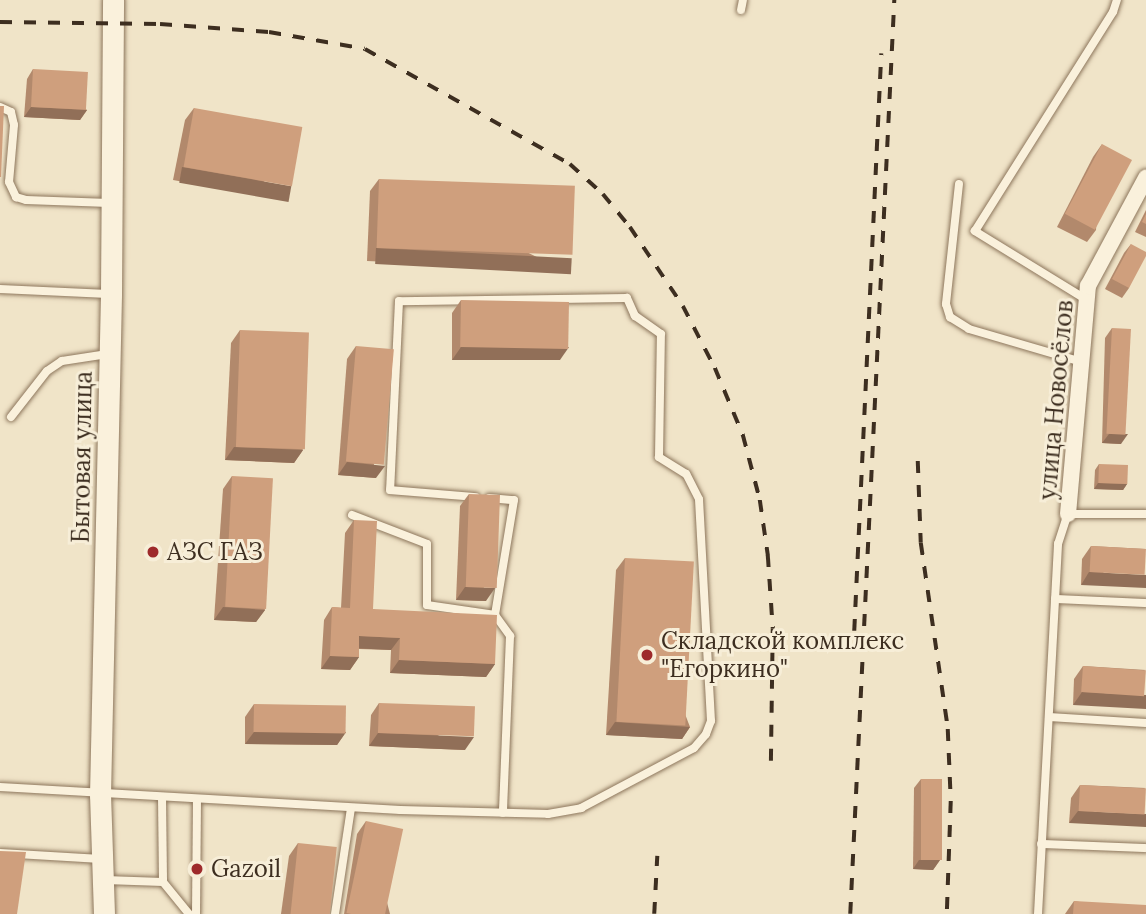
<!DOCTYPE html>
<meta charset="utf-8">
<style>
body{margin:0}
#map{position:relative;width:1146px;height:914px;overflow:hidden;background:#f0e4c8;font-family:Lora,serif}
div>[style]{position:absolute}
.roads{filter:drop-shadow(0 0 2px #8d765c) drop-shadow(0 0 2px #8d765c)}
.service>*{height:8px;margin:-4px;padding:0 4px;transform-origin:4px;border-radius:4px;background:#faf1dc}
.minor>*{height:16px;margin:-8px;padding:0 8px;transform-origin:8px;border-radius:8px;background:#faf1dc}
.secondary>*{height:21px;margin:-10.5px;padding:0 10.5px;transform-origin:10.5px;border-radius:10.5px;background:#faf1dc}
.rail>*{height:3.5px;margin-top:-1.75px;transform-origin:0;background:repeating-linear-gradient(90deg,#3d2e20 0 12px,transparent 0 24px)}
.wall>*{inset:0;background:#b2896c}
.shaded-wall>*{inset:0;background:#916f58;transform-origin:0 0}
.building>*{inset:0;background:#cf9f7d;transform-origin:0 0}
.dots>*{width:19px;height:19px;translate:-50% -50%;box-sizing:border-box;border:4px solid #f7eed8;border-radius:50%}
span{translate:-50% -50%;white-space:nowrap;text-align:center;line-height:1.15;-webkit-text-stroke:6px #f7eed8;paint-order:stroke}
.street-label{font-size:24px;color:#3d2e20}
.poi-label{font-size:24px;color:#3d2e20}
.left{translate:0 -50%;text-align:left}
</style>
<div id="map">
<div class="roads">
<div class="service">
<div style="left:741px;top:10px;width:10px;rotate:-79deg"></div>
<div style="left:0;top:107px;width:12px;rotate:24deg"></div>
<div style="left:11px;top:112px;width:13px;rotate:77deg"></div>
<div style="left:14px;top:125px;width:57px;rotate:95deg"></div>
<div style="left:9px;top:182px;width:17px;rotate:65deg"></div>
<div style="left:16px;top:197px;width:10px;rotate:17deg"></div>
<div style="left:26px;top:200px;width:83px;rotate:2.1deg"></div>
<div style="left:959px;top:184px;width:121px;rotate:96.2deg"></div>
<div style="left:946px;top:304px;width:14px;rotate:73deg"></div>
<div style="left:950px;top:317px;width:22px;rotate:32deg"></div>
<div style="left:969px;top:329px;width:118px;rotate:16.3deg"></div>
<div style="left:0;top:289px;width:108px;rotate:2.7deg"></div>
<div style="left:1087px;top:300px;width:132px;rotate:-148.4deg"></div>
<div style="left:975px;top:231px;width:259px;rotate:-57.8deg"></div>
<div style="left:1113px;top:12px;width:13px;rotate:-72deg"></div>
<div style="left:11px;top:417px;width:58px;rotate:-52deg"></div>
<div style="left:47px;top:371px;width:18px;rotate:-34deg"></div>
<div style="left:62px;top:361px;width:46px;rotate:-8.8deg"></div>
<div style="left:489px;top:498px;width:25px;rotate:5deg"></div>
<div style="left:514px;top:500px;width:117px;rotate:99.4deg"></div>
<div style="left:352px;top:515px;width:80px;rotate:21.1deg"></div>
<div style="left:427px;top:544px;width:61px;rotate:90deg"></div>
<div style="left:427px;top:605px;width:69px;rotate:8.4deg"></div>
<div style="left:495px;top:615px;width:26px;rotate:54deg"></div>
<div style="left:510px;top:636px;width:177px;rotate:92.3deg"></div>
<div style="left:1055px;top:599px;width:91px;rotate:2.5deg"></div>
<div style="left:1049px;top:717px;width:97px;rotate:3.5deg"></div>
<div style="left:0;top:787px;width:401px;rotate:3.3deg"></div>
<div style="left:400px;top:810px;width:148px;rotate:1.5deg"></div>
<div style="left:548px;top:814px;width:34px;rotate:-10deg"></div>
<div style="left:581px;top:808px;width:128px;rotate:-28deg"></div>
<div style="left:694px;top:748px;width:18px;rotate:-49deg"></div>
<div style="left:706px;top:734px;width:14px;rotate:-69deg"></div>
<div style="left:711px;top:721px;width:222px;rotate:-93.1deg"></div>
<div style="left:699px;top:499px;width:28px;rotate:-117deg"></div>
<div style="left:686px;top:474px;width:32px;rotate:-148deg"></div>
<div style="left:659px;top:457px;width:123px;rotate:-89.1deg"></div>
<div style="left:661px;top:334px;width:32px;rotate:-145deg"></div>
<div style="left:635px;top:316px;width:20px;rotate:-114deg"></div>
<div style="left:627px;top:298px;width:228px;rotate:179.2deg"></div>
<div style="left:399px;top:301px;width:189px;rotate:92.7deg"></div>
<div style="left:390px;top:490px;width:86px;rotate:4.7deg"></div>
<div style="left:162px;top:798px;width:84px;rotate:89.3deg"></div>
<div style="left:1041px;top:844px;width:105px;rotate:2.2deg"></div>
<div style="left:0;top:853px;width:101px;rotate:3.4deg"></div>
<div style="left:105px;top:880px;width:58px;rotate:2deg"></div>
<div style="left:163px;top:882px;width:41px;rotate:50.9deg"></div>
<div style="left:196px;top:914px;width:114px;rotate:-89.5deg"></div>
<div style="left:335px;top:914px;width:107px;rotate:-81.4deg"></div>
<div style="left:1038px;top:914px;width:371px;rotate:-86.9deg"></div>
<div style="left:1058px;top:544px;width:32px;rotate:-72deg"></div>
<div style="left:1068px;top:514px;width:78px"></div>
</div>
<div class="minor">
<div style="left:1068px;top:514px;width:229px;rotate:-85deg"></div>
<div style="left:1088px;top:286px;width:123px;rotate:-61.8deg"></div>
</div>
<div class="secondary">
<div style="left:104px;top:914px;width:119px;rotate:-91.9deg"></div>
<div style="left:100px;top:795px;width:501px;rotate:-88.74deg"></div>
<div style="left:111px;top:294px;width:294px;rotate:-89.6deg"></div>
</div>
</div>
<div class="rail">
<div style="left:0;top:22px;width:160px;rotate:0.7deg"></div>
<div style="left:160px;top:24px;width:109px;rotate:4.2deg"></div>
<div style="left:269px;top:32px;width:97px;rotate:10deg"></div>
<div style="left:365px;top:49px;width:235px;rotate:29.3deg"></div>
<div style="left:570px;top:164px;width:45px;rotate:42.3deg"></div>
<div style="left:603px;top:194px;width:43px;rotate:50.7deg"></div>
<div style="left:630px;top:227px;width:95px;rotate:56.1deg"></div>
<div style="left:683px;top:306px;width:70px;rotate:62.7deg"></div>
<div style="left:715px;top:368px;width:73px;rotate:67.3deg"></div>
<div style="left:743px;top:435px;width:67px;rotate:75.3deg"></div>
<div style="left:760px;top:500px;width:56px;rotate:81.7deg"></div>
<div style="left:768px;top:555px;width:74px;rotate:86.1deg"></div>
<div style="left:773px;top:629px;width:144px;rotate:90.8deg"></div>
<div style="left:918px;top:461px;width:82px;rotate:87.9deg"></div>
<div style="left:921px;top:543px;width:188px;rotate:81.7deg"></div>
<div style="left:948px;top:729px;width:72px;rotate:87.6deg"></div>
<div style="left:951px;top:801px;width:113px;rotate:92deg"></div>
<div style="left:854px;top:631px;width:578px;rotate:-87.32deg"></div>
<div style="left:654px;top:914px;width:58px;rotate:-87deg"></div>
<div style="left:850px;top:914px;width:915px;rotate:-87.24deg"></div>
</div>
<div class="wall">
<div style="clip-path:polygon(33px 69px,87px 110px,80px 120px,24px 117px,27px 79px)"></div>
<div style="clip-path:polygon(194px 108px,282px 200px,173px 180px,185px 120px)"></div>
<div style="clip-path:polygon(1102px 144px,1096px 230px,1087px 242px,1057px 227px,1093px 157px)"></div>
<div style="clip-path:polygon(379px 179px,563px 270px,367px 261px,370px 191px)"></div>
<div style="clip-path:polygon(1146px 210px,1146px 237px,1135px 232px)"></div>
<div style="clip-path:polygon(1131px 244px,1129px 288px,1122px 298px,1105px 289px,1124px 253px)"></div>
<div style="clip-path:polygon(461px 300px,560px 360px,452px 360px,452px 313px)"></div>
<div style="clip-path:polygon(1112px 328px,1121px 444px,1102px 443px,1105px 338px)"></div>
<div style="clip-path:polygon(240px 330px,303px 450px,294px 463px,225px 460px,231px 343px)"></div>
<div style="clip-path:polygon(356px 346px,376px 478px,338px 475px,347px 359px)"></div>
<div style="clip-path:polygon(1099px 464px,1127px 484px,1123px 490px,1094px 489px,1095px 470px)"></div>
<div style="clip-path:polygon(232px 476px,265px 610px,256px 622px,214px 620px,223px 489px)"></div>
<div style="clip-path:polygon(469px 494px,486px 601px,456px 600px,460px 506px)"></div>
<div style="clip-path:polygon(354px 520px,373px 609px,495px 664px,486px 677px,390px 673px,391px 650px,359px 649px,359px 657px,350px 670px,321px 669px,324px 620px,332px 607px,341px 608px,345px 533px)"></div>
<div style="clip-path:polygon(1091px 546px,1146px 549px,1081px 585px,1082px 559px)"></div>
<div style="clip-path:polygon(625px 558px,690px 727px,682px 739px,606px 735px,616px 570px)"></div>
<div style="clip-path:polygon(1083px 666px,1146px 670px,1073px 705px,1074px 679px)"></div>
<div style="clip-path:polygon(379px 703px,465px 750px,369px 746px,371px 715px)"></div>
<div style="clip-path:polygon(254px 704px,346px 732px,337px 745px,245px 744px,245px 717px)"></div>
<div style="clip-path:polygon(921px 779px,940px 860px,933px 870px,913px 869px,914px 788px)"></div>
<div style="clip-path:polygon(1080px 785px,1146px 788px,1069px 823px,1071px 798px)"></div>
<div style="clip-path:polygon(366px 821px,390px 914px,344px 914px,357px 834px)"></div>
<div style="clip-path:polygon(298px 843px,329px 914px,281px 914px,289px 856px)"></div>
<div style="clip-path:polygon(1074px 901px,1146px 914px,1065px 914px)"></div>
</div>
<div class="shaded-wall">
<div style="clip-path:polygon(31px 107px,87px 110px,80px 120px,24px 117px)"></div>
<div style="left:182px;top:167px;width:111px;height:16px;rotate:10deg"></div>
<div style="left:376px;top:248px;width:196px;height:16px;rotate:3deg"></div>
<div style="clip-path:polygon(461px 347px,569px 347px,560px 360px,452px 360px)"></div>
<div style="clip-path:polygon(1109px 434px,1128px 434px,1121px 444px,1102px 443px)"></div>
<div style="clip-path:polygon(234px 447px,303px 450px,294px 463px,225px 460px)"></div>
<div style="clip-path:polygon(347px 462px,385px 466px,376px 478px,338px 475px)"></div>
<div style="clip-path:polygon(1098px 483px,1127px 484px,1123px 490px,1094px 489px)"></div>
<div style="clip-path:polygon(1089px 572px,1146px 575px,1146px 588px,1081px 585px)"></div>
<div style="clip-path:polygon(465px 587px,495px 588px,486px 601px,456px 600px)"></div>
<div style="clip-path:polygon(223px 607px,265px 610px,256px 622px,214px 620px)"></div>
<div style="clip-path:polygon(359px 636px,400px 638px,391px 650px,351px 648px)"></div>
<div style="clip-path:polygon(330px 656px,359px 657px,350px 670px,321px 669px)"></div>
<div style="clip-path:polygon(399px 660px,495px 664px,486px 677px,390px 673px)"></div>
<div style="clip-path:polygon(1082px 692px,1146px 695px,1146px 709px,1073px 705px)"></div>
<div style="clip-path:polygon(615px 722px,690px 727px,682px 739px,606px 735px)"></div>
<div style="clip-path:polygon(254px 732px,346px 732px,337px 745px,245px 744px)"></div>
<div style="clip-path:polygon(378px 733px,474px 737px,465px 750px,369px 746px)"></div>
<div style="clip-path:polygon(1078px 811px,1146px 814px,1146px 827px,1069px 823px)"></div>
<div style="clip-path:polygon(919px 860px,940px 860px,933px 870px,913px 869px)"></div>
</div>
<div class="building">
<div style="left:33px;top:69px;width:55px;height:38px;rotate:3deg"></div>
<div style="clip-path:polygon(0 106px,4px 106px,1px 177px,0 177px)"></div>
<div style="left:194px;top:108px;width:110px;height:60px;rotate:10deg"></div>
<div style="left:1102px;top:144px;width:34px;height:79px;rotate:28deg"></div>
<div style="left:379px;top:179px;width:196px;height:69px;rotate:2deg"></div>
<div style="clip-path:polygon(1146px 214px,1146px 224px,1142px 222px)"></div>
<div style="clip-path:polygon(1131px 244px,1146px 252px,1146px 256px,1129px 288px,1112px 279px)"></div>
<div style="left:461px;top:300px;width:108px;height:47px;rotate:1deg"></div>
<div style="left:1112px;top:328px;width:19px;height:106px;rotate:3deg"></div>
<div style="left:240px;top:330px;width:69px;height:117px;rotate:2deg"></div>
<div style="left:356px;top:346px;width:38px;height:116px;rotate:5deg"></div>
<div style="left:1099px;top:464px;width:29px;height:19px;rotate:2deg"></div>
<div style="left:232px;top:476px;width:41px;height:131px;rotate:3deg"></div>
<div style="left:469px;top:494px;width:31px;height:93px;rotate:2deg"></div>
<div style="clip-path:polygon(354px 520px,377px 521px,373px 609px,497px 615px,495px 664px,399px 660px,400px 638px,359px 636px,359px 657px,330px 656px,332px 607px,350px 608px)"></div>
<div style="left:1091px;top:546px;width:55px;height:26px;rotate:3deg"></div>
<div style="left:625px;top:558px;width:69px;height:164px;rotate:3deg"></div>
<div style="left:1083px;top:666px;width:63px;height:26px;rotate:4deg"></div>
<div style="left:379px;top:703px;width:96px;height:30px;rotate:2deg"></div>
<div style="left:254px;top:704px;width:92px;height:28px;rotate:1deg"></div>
<div style="left:921px;top:779px;width:21px;height:81px"></div>
<div style="left:1080px;top:785px;width:66px;height:26px;rotate:3deg"></div>
<div style="left:366px;top:821px;width:38px;height:94px;rotate:12deg"></div>
<div style="left:298px;top:843px;width:39px;height:72px;rotate:6deg"></div>
<div style="clip-path:polygon(0 851px,26px 852px,17px 914px,0 914px)"></div>
<div style="clip-path:polygon(1074px 901px,1146px 905px,1146px 914px,1073px 914px)"></div>
</div>
<div class="dots">
<div style="left:153px;top:552px;background:#9e2a2b"></div>
<div style="left:647px;top:655px;background:#9e2a2b"></div>
<div style="left:197px;top:869px;background:#9e2a2b"></div>
</div>
<div class="street-label">
<span style="left:1056px;top:400px;rotate:-85deg">улица Новосёлов</span>
<span style="left:82px;top:457px;rotate:-89deg">Бытовая улица</span>
</div>
<div class="poi-label">
<span class="left" style="left:167px;top:552px">АЗС ГАЗ</span>
<span class="left" style="left:661px;top:655px">Складской комплекс<br>"Егоркино"</span>
<span class="left" style="left:211px;top:869px">Gazoil</span>
</div>
</div>
